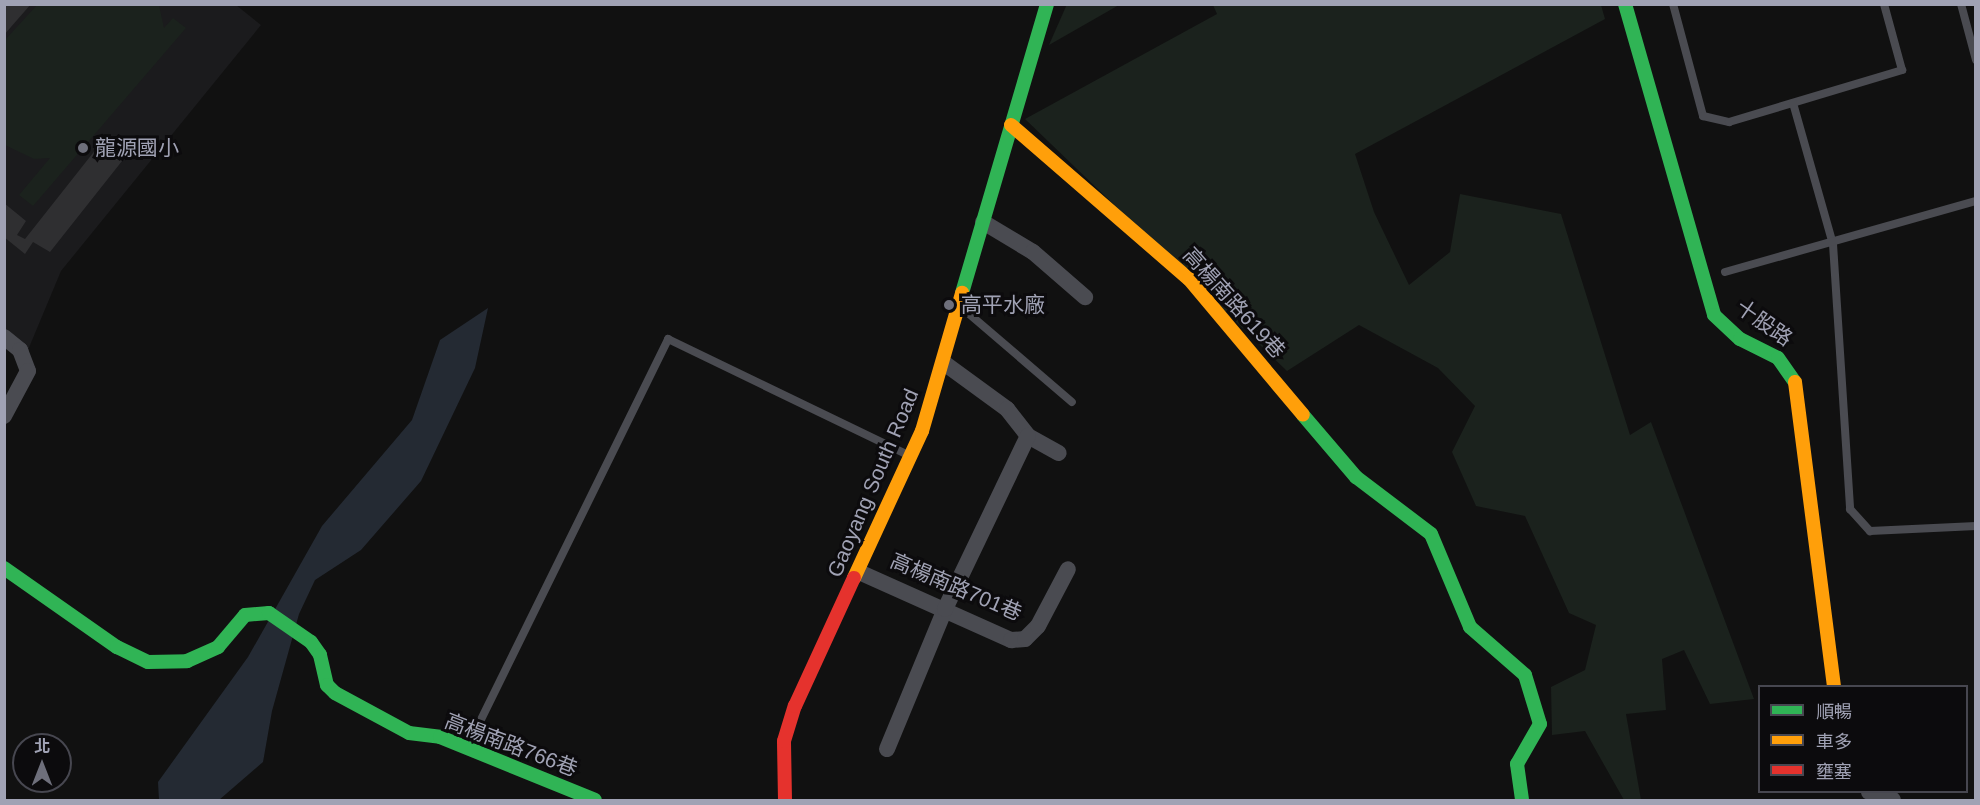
<!DOCTYPE html>
<meta charset="utf-8">
<style>
body{margin:0}
#map{position:relative;width:1980px;height:805px;overflow:hidden;background:#111;font-family:Arial,"Noto Sans TC",sans-serif}
div>[style]{position:absolute}
.built>*{inset:0;background:#1b1b1d}
.green>*{inset:0;background:#1b221d}
.water>*{inset:0;background:#242a33}
.building>*{inset:0;background:#2f2f31}
.lane>*{height:8px;margin:-4px;padding:0 4px;transform-origin:4px;border-radius:4px;background:#4a4b51}
.street>*{height:16px;margin:-8px;padding:0 8px;transform-origin:8px;border-radius:8px;background:#4a4b51}
.fast>*{height:14px;margin:-7px;padding:0 7px;transform-origin:7px;border-radius:7px;background:#30b455}
.slow>*{height:14px;margin:-7px;padding:0 7px;transform-origin:7px;border-radius:7px;background:#ff9f0a}
.jam>*{height:14px;margin:-7px;padding:0 7px;transform-origin:7px;border-radius:7px;background:#e5322d}
.dots>*{width:16px;height:16px;translate:-50% -50%;box-sizing:border-box;border:3px solid #0c0b0d;border-radius:50%}
span{translate:-50% -50%;white-space:nowrap;text-align:center;line-height:1.15;-webkit-text-stroke:6px #0c0b0d;paint-order:stroke}
.poi-label{font-size:21px;color:#a0a2b4}
.left{translate:0 -50%;text-align:left}
.street-label{font-size:21px;color:#a0a2b4}
.frame{position:absolute;inset:0;border:6px solid #a0a2b4;pointer-events:none}
.legend{position:absolute;left:1758px;top:685px;width:210px;height:108px;box-sizing:border-box;background:#0c0b0d;border:2px solid #474750;margin:0;padding:8px 10px;list-style:none;font-size:18px;color:#a0a2b4}
.legend li{display:flex;align-items:center;gap:12px;height:30px}
.legend b{width:30px;border:2px solid #474750}
.north{position:absolute;left:12px;top:733px;width:60px;height:60px;box-sizing:border-box;background:#0c0b0d;border:2px solid #474750;border-radius:50%;rotate:0deg;font-size:16px;font-weight:700;line-height:24px;text-align:center;color:#a0a2b4}
.north::after{content:'';display:block;margin:auto;width:21px;height:27px;background:#6e6f7b;clip-path:polygon(50% 0,100% 100%,50% 72%,0 100%)}
</style>
<div id="map">
<div class="built">
<div style="clip-path:polygon(5px 5px,236px 5px,261px 25px,61px 271px,28px 350px,5px 330px)"></div>
</div>
<div class="green">
<div style="clip-path:polygon(1067px 4px,1119px 4px,1119px 5px,1049px 45px)"></div>
<div style="clip-path:polygon(37px 5px,159px 5px,164px 28px,173px 18px,186px 28px,33px 206px,19px 195px,50px 158px,34px 159px,5px 145px,4px 41px)"></div>
<div style="clip-path:polygon(1213px 5px,1601px 5px,1605px 19px,1355px 154px,1374px 212px,1409px 285px,1450px 252px,1460px 194px,1561px 214px,1630px 435px,1651px 422px,1754px 699px,1710px 704px,1684px 650px,1662px 659px,1666px 710px,1626px 714px,1641px 800px,1624px 800px,1585px 731px,1552px 735px,1551px 687px,1585px 670px,1596px 625px,1569px 613px,1525px 516px,1476px 506px,1452px 452px,1475px 406px,1438px 368px,1359px 325px,1287px 371px,1025px 119px,1217px 14px)"></div>
</div>
<div class="water">
<div style="clip-path:polygon(488px 308px,475px 368px,421px 481px,361px 550px,315px 580px,299px 614px,272px 711px,263px 762px,219px 800px,159px 800px,158px 782px,248px 657px,322px 526px,412px 420px,440px 340px)"></div>
</div>
<div class="building">
<div style="clip-path:polygon(4px 4px,31px 4px,4px 35px)"></div>
<div style="clip-path:polygon(104px 139px,126px 156px,50px 252px,33px 242px,25px 254px,4px 237px,4px 203px,26px 221px,17px 235px,25px 239px)"></div>
</div>
<div class="lane">
<div style="left:1673px;top:4px;width:116px;rotate:75deg"></div>
<div style="left:1703px;top:116px;width:27px;rotate:13deg"></div>
<div style="left:1729px;top:122px;width:181px;rotate:-16.7deg"></div>
<div style="left:1902px;top:70px;width:68px;rotate:-105.3deg"></div>
<div style="left:1961px;top:4px;width:58px;rotate:75deg"></div>
<div style="left:1793px;top:103px;width:147px;rotate:74.2deg"></div>
<div style="left:1833px;top:244px;width:266px;rotate:86.3deg"></div>
<div style="left:1850px;top:509px;width:30px;rotate:48deg"></div>
<div style="left:1870px;top:531px;width:106px;rotate:-2.7deg"></div>
<div style="left:1725px;top:272px;width:261px;rotate:-15.8deg"></div>
<div style="left:961px;top:307px;width:146px;rotate:40.6deg"></div>
<div style="left:467px;top:748px;width:456px;rotate:-63.8deg"></div>
<div style="left:668px;top:339px;width:267px;rotate:25.8deg"></div>
</div>
<div class="street">
<div style="left:983px;top:222px;width:58px;rotate:31deg"></div>
<div style="left:1033px;top:252px;width:69px;rotate:40.9deg"></div>
<div style="left:4px;top:337px;width:21px;rotate:39deg"></div>
<div style="left:20px;top:350px;width:22px;rotate:69deg"></div>
<div style="left:28px;top:371px;width:51px;rotate:118.1deg"></div>
<div style="left:944px;top:363px;width:78px;rotate:36.1deg"></div>
<div style="left:1007px;top:409px;width:34px;rotate:52deg"></div>
<div style="left:1028px;top:436px;width:35px;rotate:29deg"></div>
<div style="left:859px;top:572px;width:167px;rotate:24.1deg"></div>
<div style="left:1011px;top:640px;width:14px;rotate:-4deg"></div>
<div style="left:1025px;top:639px;width:18px;rotate:-45deg"></div>
<div style="left:1038px;top:626px;width:64px;rotate:-62.2deg"></div>
<div style="left:887px;top:749px;width:152px;rotate:-67.5deg"></div>
<div style="left:945px;top:609px;width:192px;rotate:-64.4deg"></div>
<div style="left:1869px;top:792px;width:25px;rotate:18deg"></div>
</div>
<div class="fast">
<div style="left:1625px;top:4px;width:323px;rotate:74deg"></div>
<div style="left:1714px;top:315px;width:35px;rotate:43deg"></div>
<div style="left:1740px;top:339px;width:42px;rotate:26.6deg"></div>
<div style="left:1778px;top:358px;width:29px;rotate:55deg"></div>
<div style="left:962px;top:293px;width:301px;rotate:-73.6deg"></div>
<div style="left:1303px;top:415px;width:82px;rotate:49.5deg"></div>
<div style="left:1356px;top:477px;width:94px;rotate:37.2deg"></div>
<div style="left:1431px;top:534px;width:101px;rotate:67.2deg"></div>
<div style="left:1470px;top:627px;width:73px;rotate:41.1deg"></div>
<div style="left:1525px;top:675px;width:51px;rotate:73deg"></div>
<div style="left:1540px;top:724px;width:46px;rotate:119.9deg"></div>
<div style="left:1517px;top:764px;width:36px;rotate:82deg"></div>
<div style="left:4px;top:568px;width:138px;rotate:35deg"></div>
<div style="left:117px;top:647px;width:34px;rotate:26deg"></div>
<div style="left:148px;top:662px;width:39px;rotate:-1deg"></div>
<div style="left:187px;top:661px;width:34px;rotate:-24deg"></div>
<div style="left:218px;top:647px;width:42px;rotate:-49.8deg"></div>
<div style="left:245px;top:615px;width:24px;rotate:-5deg"></div>
<div style="left:269px;top:613px;width:51px;rotate:34.6deg"></div>
<div style="left:311px;top:642px;width:16px;rotate:55deg"></div>
<div style="left:320px;top:655px;width:31px;rotate:77deg"></div>
<div style="left:327px;top:685px;width:11px;rotate:45deg"></div>
<div style="left:335px;top:693px;width:84px;rotate:28.4deg"></div>
<div style="left:409px;top:733px;width:31px;rotate:7deg"></div>
<div style="left:440px;top:737px;width:167px;rotate:22.1deg"></div>
</div>
<div class="slow">
<div style="left:1011px;top:125px;width:235px;rotate:40.9deg"></div>
<div style="left:1189px;top:279px;width:177px;rotate:50deg"></div>
<div style="left:1795px;top:382px;width:306px;rotate:82.7deg"></div>
<div style="left:854px;top:578px;width:162px;rotate:-65.2deg"></div>
<div style="left:922px;top:431px;width:144px;rotate:-73.8deg"></div>
</div>
<div class="jam">
<div style="left:785px;top:800px;width:59px;rotate:-91deg"></div>
<div style="left:784px;top:741px;width:37px;rotate:-73deg"></div>
<div style="left:795px;top:706px;width:141px;rotate:-65.3deg"></div>
</div>
<div class="dots">
<div style="left:83px;top:148px;background:#6e6f7b"></div>
<div style="left:949px;top:305px;background:#6e6f7b"></div>
</div>
<div class="poi-label">
<span class="left" style="left:95px;top:148px">龍源國小</span>
<span class="left" style="left:961px;top:305px">高平水廠</span>
</div>
<div class="street-label">
<span style="left:1234px;top:303px;rotate:48deg">高楊南路619巷</span>
<span style="left:1764px;top:323px;rotate:35deg">十股路</span>
<span style="left:873px;top:483px;rotate:-67deg">Gaoyang South Road</span>
<span style="left:956px;top:587px;rotate:23deg">高楊南路701巷</span>
<span style="left:511px;top:745px;rotate:21deg">高楊南路766巷</span>
</div>
<div class="frame"></div>
<ul class="legend">
<li><b style="height:8px;background:#30b455"></b>順暢</li>
<li><b style="height:8px;background:#ff9f0a"></b>車多</li>
<li><b style="height:8px;background:#e5322d"></b>壅塞</li>
</ul>
<div class="north">北</div>
</div>
